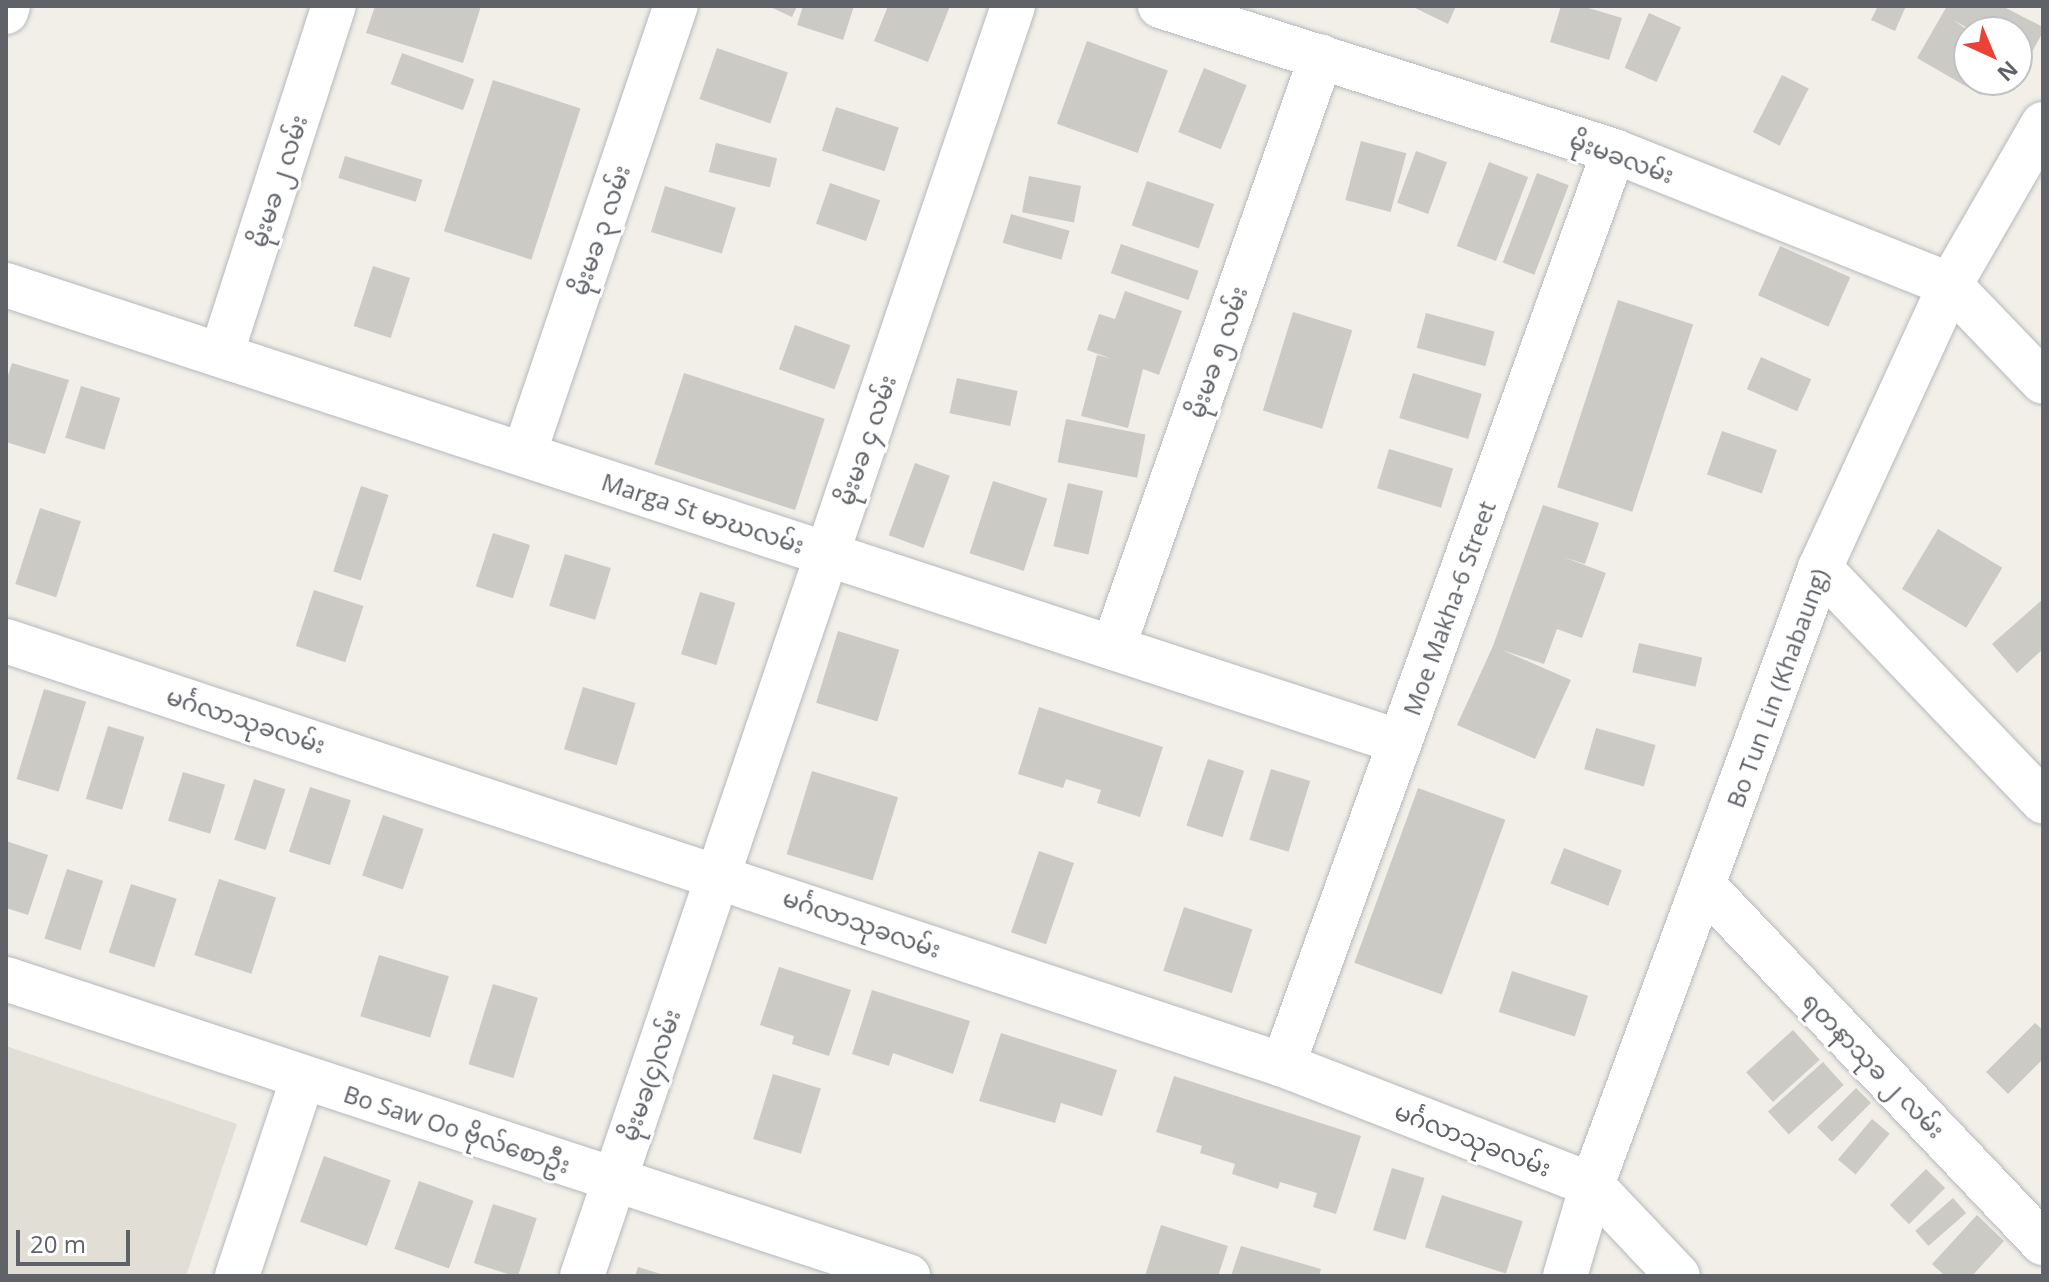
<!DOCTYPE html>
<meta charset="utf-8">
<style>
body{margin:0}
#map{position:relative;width:2049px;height:1282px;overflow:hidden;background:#f1efe8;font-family:"Open Sans","Noto Sans Myanmar",sans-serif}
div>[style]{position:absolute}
.education>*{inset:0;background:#e1ded6}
.building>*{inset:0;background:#cccac5;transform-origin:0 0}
.roads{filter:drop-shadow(0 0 2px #b5b8bc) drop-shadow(0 0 2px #b5b8bc)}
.minor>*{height:44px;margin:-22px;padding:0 22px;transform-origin:22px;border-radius:22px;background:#fff}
span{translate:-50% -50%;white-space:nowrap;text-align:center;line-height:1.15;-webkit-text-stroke:6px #fff;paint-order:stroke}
.street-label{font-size:24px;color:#5f6368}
.frame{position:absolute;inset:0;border:8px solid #5f6368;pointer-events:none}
.north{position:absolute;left:1953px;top:16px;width:80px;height:80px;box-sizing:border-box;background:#fff;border:2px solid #bfc1c3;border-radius:50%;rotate:136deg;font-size:22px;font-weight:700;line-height:32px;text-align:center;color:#5f6368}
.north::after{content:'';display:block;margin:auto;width:28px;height:36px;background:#ea4335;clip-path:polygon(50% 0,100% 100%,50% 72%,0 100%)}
.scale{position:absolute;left:16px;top:1230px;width:114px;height:36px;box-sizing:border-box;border:4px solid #5f6368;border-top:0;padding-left:10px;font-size:24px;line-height:28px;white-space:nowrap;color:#5f6368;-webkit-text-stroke:6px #fff;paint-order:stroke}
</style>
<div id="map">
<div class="education">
<div style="clip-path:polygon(6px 1046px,237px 1124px,186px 1276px,6px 1276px)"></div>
</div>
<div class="building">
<div style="clip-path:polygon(375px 6px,481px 6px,463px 63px,366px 33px)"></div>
<div style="clip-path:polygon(768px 6px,797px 6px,792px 17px)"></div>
<div style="clip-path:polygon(803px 6px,854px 6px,843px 40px,797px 25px)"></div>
<div style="clip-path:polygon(888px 6px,950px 6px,928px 62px,874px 41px)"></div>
<div style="clip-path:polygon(1411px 6px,1456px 6px,1448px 24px)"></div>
<div style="clip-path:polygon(1561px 6px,1582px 6px,1622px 18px,1609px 60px,1550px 42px)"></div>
<div style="clip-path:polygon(1878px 6px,1906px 6px,1895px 31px,1871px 20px)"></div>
<div style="clip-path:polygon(1947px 6px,2002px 6px,2043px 27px,2043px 32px,2028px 59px,2017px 53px,2017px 32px,1975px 32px,1953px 20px,1969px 31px,1969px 80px,1990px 80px,1981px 95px,1917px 58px)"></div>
<div style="left:1649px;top:13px;width:35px;height:60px;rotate:24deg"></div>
<div style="left:1087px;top:41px;width:86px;height:88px;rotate:20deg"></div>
<div style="left:717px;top:48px;width:75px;height:54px;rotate:19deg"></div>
<div style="left:402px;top:53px;width:77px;height:33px;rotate:20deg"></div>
<div style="left:1204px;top:68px;width:46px;height:69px;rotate:22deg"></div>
<div style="left:1782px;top:75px;width:30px;height:64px;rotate:27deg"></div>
<div style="left:493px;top:80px;width:92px;height:159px;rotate:18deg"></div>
<div style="left:836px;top:107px;width:66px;height:46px;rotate:18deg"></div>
<div style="left:1361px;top:141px;width:47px;height:61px;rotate:15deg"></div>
<div style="left:716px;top:143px;width:63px;height:30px;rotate:14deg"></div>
<div style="left:1416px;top:151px;width:33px;height:55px;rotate:20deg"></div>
<div style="left:345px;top:156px;width:81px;height:23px;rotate:17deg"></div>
<div style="left:1489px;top:162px;width:42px;height:90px;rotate:21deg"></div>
<div style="left:1537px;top:173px;width:34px;height:96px;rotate:21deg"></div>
<div style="left:1029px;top:176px;width:53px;height:37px;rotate:11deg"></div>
<div style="left:1147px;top:181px;width:71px;height:47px;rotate:19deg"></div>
<div style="left:830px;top:183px;width:53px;height:43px;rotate:19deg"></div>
<div style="left:665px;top:186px;width:74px;height:48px;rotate:17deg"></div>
<div style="left:1011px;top:214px;width:61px;height:30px;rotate:16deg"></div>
<div style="left:1121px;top:244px;width:82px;height:31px;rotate:19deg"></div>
<div style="left:1780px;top:246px;width:77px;height:54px;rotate:24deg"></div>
<div style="left:373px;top:266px;width:39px;height:63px;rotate:18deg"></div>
<div style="clip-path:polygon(1125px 291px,1182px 311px,1159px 375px,1143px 369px,1128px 428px,1081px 416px,1097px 355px,1112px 359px,1087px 350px,1099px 314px,1115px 319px)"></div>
<div style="left:1618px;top:300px;width:79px;height:197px;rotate:18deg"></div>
<div style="left:1293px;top:312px;width:62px;height:103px;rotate:17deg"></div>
<div style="left:1426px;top:313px;width:71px;height:36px;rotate:15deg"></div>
<div style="left:795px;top:325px;width:59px;height:47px;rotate:20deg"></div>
<div style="left:1761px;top:357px;width:55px;height:35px;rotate:24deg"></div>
<div style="clip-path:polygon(12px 363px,69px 380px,45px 454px,6px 442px,6px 382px)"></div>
<div style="left:684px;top:373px;width:148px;height:96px;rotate:18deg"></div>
<div style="left:1413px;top:373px;width:72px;height:47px;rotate:17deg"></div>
<div style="left:957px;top:378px;width:62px;height:36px;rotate:12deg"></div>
<div style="left:81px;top:386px;width:41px;height:54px;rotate:17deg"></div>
<div style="left:1066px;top:419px;width:81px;height:44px;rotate:11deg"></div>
<div style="left:1722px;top:431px;width:58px;height:46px;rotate:19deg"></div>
<div style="left:1389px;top:449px;width:67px;height:41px;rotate:17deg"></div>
<div style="left:915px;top:463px;width:37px;height:77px;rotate:20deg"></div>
<div style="left:993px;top:481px;width:57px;height:76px;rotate:18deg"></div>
<div style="left:1068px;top:483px;width:36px;height:65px;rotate:13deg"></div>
<div style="left:361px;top:486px;width:29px;height:90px;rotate:18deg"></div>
<div style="clip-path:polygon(1543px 505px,1599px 523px,1585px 564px,1563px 557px,1606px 573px,1582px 638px,1557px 629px,1544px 664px,1502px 650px,1571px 680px,1535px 759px,1457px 725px,1493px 646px)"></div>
<div style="left:40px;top:508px;width:43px;height:80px;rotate:18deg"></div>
<div style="left:1938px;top:529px;width:75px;height:70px;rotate:31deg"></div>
<div style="left:493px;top:533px;width:39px;height:56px;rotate:18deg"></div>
<div style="left:565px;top:554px;width:48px;height:54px;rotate:17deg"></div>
<div style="left:314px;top:590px;width:52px;height:59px;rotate:18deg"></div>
<div style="left:700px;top:592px;width:37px;height:65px;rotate:17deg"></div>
<div style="clip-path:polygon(2043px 599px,2043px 649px,2017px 673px,1992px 644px)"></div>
<div style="left:838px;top:631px;width:64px;height:75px;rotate:17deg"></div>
<div style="left:1639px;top:643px;width:65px;height:30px;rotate:13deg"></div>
<div style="left:583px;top:687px;width:55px;height:65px;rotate:17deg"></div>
<div style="left:44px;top:689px;width:44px;height:94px;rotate:17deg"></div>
<div style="clip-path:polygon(1039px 707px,1163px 747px,1140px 817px,1097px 803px,1101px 790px,1066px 779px,1063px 788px,1018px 774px)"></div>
<div style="left:108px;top:726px;width:38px;height:76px;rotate:17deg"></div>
<div style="left:1596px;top:728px;width:62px;height:43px;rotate:16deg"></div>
<div style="left:1208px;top:759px;width:38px;height:70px;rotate:18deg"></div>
<div style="left:1271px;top:769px;width:41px;height:74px;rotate:17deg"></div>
<div style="left:812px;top:771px;width:90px;height:87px;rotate:17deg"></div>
<div style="left:183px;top:772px;width:44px;height:51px;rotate:17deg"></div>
<div style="left:254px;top:779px;width:33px;height:64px;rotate:18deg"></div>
<div style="left:310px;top:787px;width:43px;height:68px;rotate:18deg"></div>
<div style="left:1418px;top:788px;width:93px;height:186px;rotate:20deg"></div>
<div style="left:383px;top:815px;width:43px;height:64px;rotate:19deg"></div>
<div style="clip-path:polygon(6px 841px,48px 855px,28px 915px,6px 908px)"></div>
<div style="left:1564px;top:848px;width:62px;height:38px;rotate:21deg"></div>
<div style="left:1039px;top:851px;width:37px;height:86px;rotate:19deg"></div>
<div style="left:67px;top:869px;width:38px;height:73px;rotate:18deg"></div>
<div style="left:219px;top:879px;width:60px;height:80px;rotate:18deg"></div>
<div style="left:131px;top:884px;width:48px;height:72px;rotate:18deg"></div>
<div style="left:1184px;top:907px;width:72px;height:67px;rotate:18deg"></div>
<div style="left:379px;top:955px;width:73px;height:64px;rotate:17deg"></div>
<div style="clip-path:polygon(779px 967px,851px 990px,829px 1056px,792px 1044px,794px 1036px,760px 1025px)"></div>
<div style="left:1512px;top:971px;width:80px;height:43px;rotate:18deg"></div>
<div style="left:493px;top:984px;width:47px;height:84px;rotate:17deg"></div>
<div style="clip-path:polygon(872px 990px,970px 1021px,953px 1074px,893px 1053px,889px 1066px,852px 1054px)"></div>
<div style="clip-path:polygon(2035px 1023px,2043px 1030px,2043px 1059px,2008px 1094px,1986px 1072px)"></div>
<div style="left:1793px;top:1030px;width:40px;height:63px;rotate:48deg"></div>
<div style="clip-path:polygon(1001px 1033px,1117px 1070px,1102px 1116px,1061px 1103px,1055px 1123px,979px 1101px)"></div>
<div style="left:1823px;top:1062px;width:31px;height:74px;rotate:48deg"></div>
<div style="left:773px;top:1074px;width:50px;height:68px;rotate:17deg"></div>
<div style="clip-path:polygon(1174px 1076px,1361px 1136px,1336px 1214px,1313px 1207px,1317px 1193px,1280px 1182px,1278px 1189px,1232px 1174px,1235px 1164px,1200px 1153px,1202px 1146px,1156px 1132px)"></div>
<div style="left:1856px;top:1088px;width:21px;height:55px;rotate:45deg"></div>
<div style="left:1872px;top:1119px;width:23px;height:53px;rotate:40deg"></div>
<div style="left:324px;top:1156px;width:71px;height:70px;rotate:20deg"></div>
<div style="left:1392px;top:1168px;width:34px;height:65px;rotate:17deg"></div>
<div style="left:1926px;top:1169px;width:27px;height:51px;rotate:45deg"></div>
<div style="left:419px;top:1181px;width:58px;height:72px;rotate:20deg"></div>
<div style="left:1442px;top:1195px;width:85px;height:55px;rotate:18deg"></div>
<div style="left:1953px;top:1198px;width:20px;height:50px;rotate:49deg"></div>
<div style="left:493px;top:1204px;width:46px;height:62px;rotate:18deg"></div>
<div style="clip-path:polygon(1977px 1215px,2004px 1241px,1972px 1276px,1945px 1276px,1932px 1264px)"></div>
<div style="clip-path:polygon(1161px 1225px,1228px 1246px,1218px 1276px,1145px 1276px)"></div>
<div style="clip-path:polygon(1241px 1246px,1321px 1269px,1319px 1276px,1231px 1276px)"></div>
<div style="clip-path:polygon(638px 1267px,664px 1275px,664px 1276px,635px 1276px)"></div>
</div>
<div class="roads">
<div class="minor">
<div style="left:1160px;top:6px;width:477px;rotate:17.7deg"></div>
<div style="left:1614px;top:151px;width:362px;rotate:21.7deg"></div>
<div style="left:1950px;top:285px;width:134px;rotate:46.2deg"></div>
<div style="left:6px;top:12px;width:6px;rotate:-72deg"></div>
<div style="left:6px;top:285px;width:1467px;rotate:18.15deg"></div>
<div style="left:221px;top:355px;width:367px;rotate:-72.1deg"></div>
<div style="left:524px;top:454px;width:473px;rotate:-71.3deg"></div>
<div style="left:1820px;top:568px;width:323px;rotate:46.3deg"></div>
<div style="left:6px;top:641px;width:1346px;rotate:18.37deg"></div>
<div style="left:1283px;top:1065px;width:331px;rotate:21.2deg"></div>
<div style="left:1592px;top:1185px;width:125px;rotate:46.6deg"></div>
<div style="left:1113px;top:648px;width:627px;rotate:-70.61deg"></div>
<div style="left:1705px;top:887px;width:491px;rotate:46.5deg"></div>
<div style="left:6px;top:979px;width:950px;rotate:18.23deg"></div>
<div style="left:1283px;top:1065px;width:972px;rotate:-70.09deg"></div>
<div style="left:237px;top:1276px;width:209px;rotate:-71.6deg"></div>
<div style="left:582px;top:1276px;width:1341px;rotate:-71.25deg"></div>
<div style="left:1565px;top:1276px;width:95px;rotate:-73.5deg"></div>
<div style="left:1592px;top:1185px;width:658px;rotate:-69.72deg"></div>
<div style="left:1820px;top:568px;width:311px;rotate:-65.3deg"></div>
<div style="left:1950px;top:285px;width:186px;rotate:-60deg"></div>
</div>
</div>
<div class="street-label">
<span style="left:1622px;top:157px;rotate:20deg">မိုးမခလမ်း</span>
<span style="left:278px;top:181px;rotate:-72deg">မိုးမခ ၂ လမ်း</span>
<span style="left:600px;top:230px;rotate:-71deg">မိုးမခ ၃ လမ်း</span>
<span style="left:1217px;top:352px;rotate:-71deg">မိုးမခ ၅ လမ်း</span>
<span style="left:866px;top:440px;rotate:-71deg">မိုးမခ ၄ လမ်း</span>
<span style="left:703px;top:513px;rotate:18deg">Marga St မာဃလမ်း</span>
<span style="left:1449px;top:608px;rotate:-70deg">Moe Makha-6 Street</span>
<span style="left:1777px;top:688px;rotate:-70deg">Bo Tun Lin (Khabaung)</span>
<span style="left:246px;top:720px;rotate:18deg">မင်္ဂလာသုခလမ်း</span>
<span style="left:862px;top:923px;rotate:19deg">မင်္ဂလာသုခလမ်း</span>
<span style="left:1874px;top:1065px;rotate:46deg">ရတနာသုခ ၂ လမ်း</span>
<span style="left:650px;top:1075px;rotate:-71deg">မိုးမခ(၄)လမ်း</span>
<span style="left:457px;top:1129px;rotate:18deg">Bo Saw Oo ဗိုလ်စောဦး</span>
<span style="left:1473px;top:1139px;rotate:21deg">မင်္ဂလာသုခလမ်း</span>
</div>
<div class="frame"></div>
<div class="north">N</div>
<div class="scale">20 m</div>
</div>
